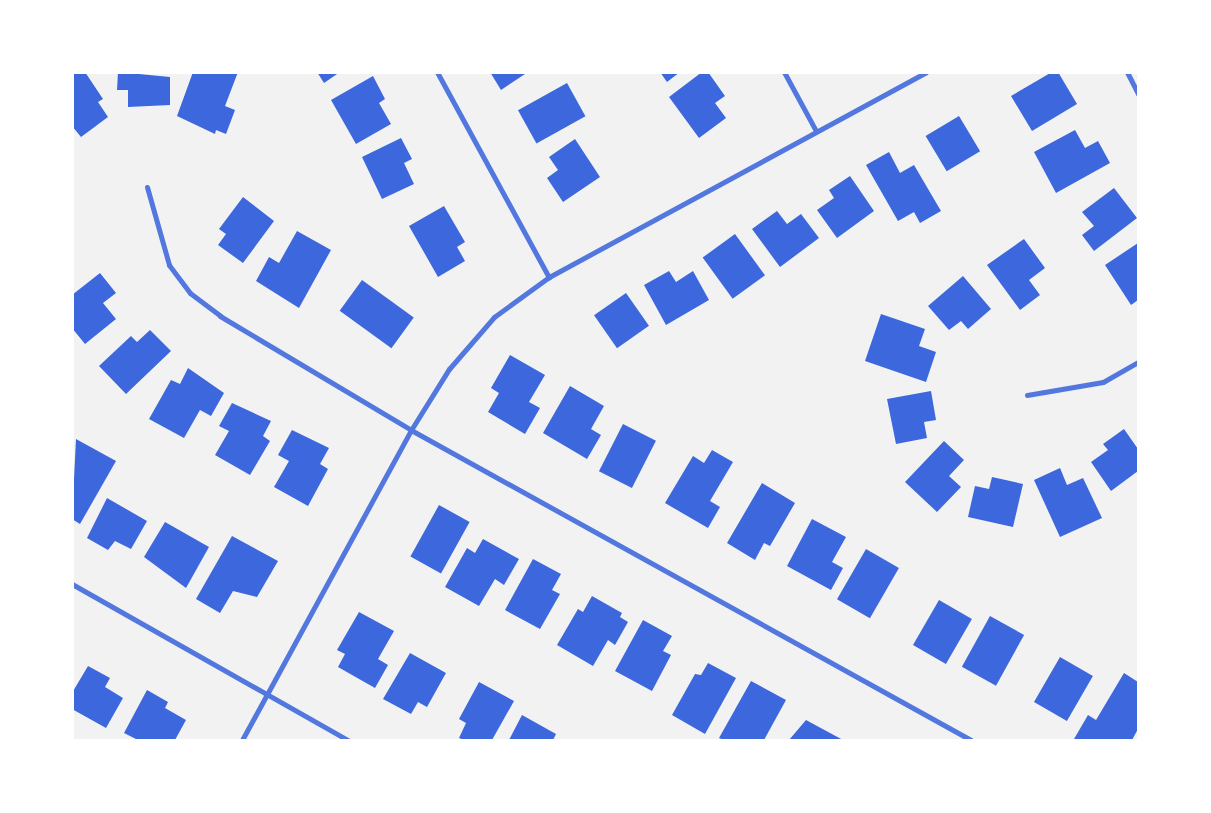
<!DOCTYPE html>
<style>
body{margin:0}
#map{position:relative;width:1211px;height:813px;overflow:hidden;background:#f2f2f2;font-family:Inter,sans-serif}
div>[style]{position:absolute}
.building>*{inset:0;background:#3d67dc;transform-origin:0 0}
.minor>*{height:5px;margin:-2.5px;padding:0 2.5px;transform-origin:2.5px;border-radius:2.5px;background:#5277de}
span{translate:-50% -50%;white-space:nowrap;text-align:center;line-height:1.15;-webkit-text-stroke:4px #fff;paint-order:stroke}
.frame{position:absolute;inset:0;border:74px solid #fff;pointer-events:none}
</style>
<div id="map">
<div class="building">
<div style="clip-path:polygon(72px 72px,85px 72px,103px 99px,98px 102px,108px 117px,81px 137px,72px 126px)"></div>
<div style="clip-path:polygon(118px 72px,170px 77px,170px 105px,128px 107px,128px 90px,117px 90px)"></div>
<div style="clip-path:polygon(193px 72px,238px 72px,225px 106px,235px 110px,226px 134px,216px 130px,215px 134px,177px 116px)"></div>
<div style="clip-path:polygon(317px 72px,340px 72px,324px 83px)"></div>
<div style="clip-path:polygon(490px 72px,528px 72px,501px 90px)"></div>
<div style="clip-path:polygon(660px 72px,680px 72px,667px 82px)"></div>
<div style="clip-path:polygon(702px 72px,708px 72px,725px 96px,715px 103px,726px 118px,699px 138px,669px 97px)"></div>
<div style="clip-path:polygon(1052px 72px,1058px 72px,1077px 104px,1032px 131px,1011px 96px)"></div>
<div style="clip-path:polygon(373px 76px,385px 99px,379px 103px,391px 124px,356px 144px,331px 100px)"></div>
<div style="left:567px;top:83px;width:38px;height:56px;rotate:61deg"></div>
<div style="left:959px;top:116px;width:41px;height:39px;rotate:59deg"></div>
<div style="clip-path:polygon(1075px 130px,1085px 148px,1098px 141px,1110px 163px,1056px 193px,1034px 152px)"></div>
<div style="clip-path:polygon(401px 138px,412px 159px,404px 163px,414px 184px,382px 199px,362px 157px)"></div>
<div style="clip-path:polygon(575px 139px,600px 177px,563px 202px,547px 178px,558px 170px,549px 157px)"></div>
<div style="clip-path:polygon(889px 152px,900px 173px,914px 165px,941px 211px,920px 223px,914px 212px,898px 221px,866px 165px)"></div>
<div style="clip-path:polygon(850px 176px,874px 211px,837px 238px,817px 210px,834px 198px,829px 190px)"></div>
<div style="clip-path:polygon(1114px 188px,1137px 218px,1094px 251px,1082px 235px,1094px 226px,1082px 212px)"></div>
<div style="clip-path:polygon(243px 197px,274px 221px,243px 263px,218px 245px,226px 234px,219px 229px)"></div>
<div style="clip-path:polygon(444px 206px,465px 242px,457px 247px,465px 261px,438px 277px,409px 226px)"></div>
<div style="clip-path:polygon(777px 211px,787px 224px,801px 214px,819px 238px,780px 267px,752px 229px)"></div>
<div style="clip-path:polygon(297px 231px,331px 250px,299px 308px,256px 281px,269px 257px,279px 263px)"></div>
<div style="left:735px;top:234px;width:51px;height:40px;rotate:54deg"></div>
<div style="clip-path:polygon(1024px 239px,1045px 268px,1029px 280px,1040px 295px,1020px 310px,987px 265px)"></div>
<div style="clip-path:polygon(1138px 243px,1138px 300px,1131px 305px,1105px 265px)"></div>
<div style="clip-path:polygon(669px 271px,676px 282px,693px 271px,709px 300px,666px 325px,644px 285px)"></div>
<div style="clip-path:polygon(100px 273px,116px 293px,103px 303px,116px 319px,85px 344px,72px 328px,72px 295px)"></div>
<div style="clip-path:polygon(963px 276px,991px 309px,968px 329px,961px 321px,949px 330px,928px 306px)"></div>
<div style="left:362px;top:280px;width:64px;height:38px;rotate:36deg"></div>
<div style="left:626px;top:293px;width:40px;height:39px;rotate:55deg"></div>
<div style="clip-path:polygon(881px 314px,925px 329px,919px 346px,936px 352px,926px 382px,865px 361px)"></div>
<div style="clip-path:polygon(150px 330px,171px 351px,126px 394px,99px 366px,131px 336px,137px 342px)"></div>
<div style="clip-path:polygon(510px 355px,545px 375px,529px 402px,540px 408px,525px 434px,488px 412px,499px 393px,491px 388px)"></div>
<div style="clip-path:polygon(188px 368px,224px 393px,211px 416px,200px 410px,184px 438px,149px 419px,171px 380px,180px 384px)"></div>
<div style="clip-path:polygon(570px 386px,604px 406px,591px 429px,601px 435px,587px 459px,543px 433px)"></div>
<div style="clip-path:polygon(931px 391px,936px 420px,924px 422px,927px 438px,896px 444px,887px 399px)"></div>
<div style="clip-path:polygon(232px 403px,271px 421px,263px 436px,270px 441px,250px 475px,215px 455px,229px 431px,219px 426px)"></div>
<div style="left:623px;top:424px;width:37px;height:53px;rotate:27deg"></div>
<div style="clip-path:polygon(1124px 429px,1138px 449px,1138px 471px,1111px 491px,1091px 462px,1108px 450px,1103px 444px)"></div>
<div style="clip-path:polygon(292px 430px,329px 448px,320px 464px,328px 469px,308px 506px,274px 487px,289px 461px,278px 455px)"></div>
<div style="clip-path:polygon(76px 439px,116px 461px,80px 524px,72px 519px)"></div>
<div style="clip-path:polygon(944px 441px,964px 460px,949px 476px,961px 487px,937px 512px,905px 482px)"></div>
<div style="clip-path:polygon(712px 450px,733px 462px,710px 501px,720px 507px,708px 528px,665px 503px,693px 456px,704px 463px)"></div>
<div style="clip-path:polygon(1060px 468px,1067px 485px,1083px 478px,1102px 518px,1060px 537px,1034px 480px)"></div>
<div style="clip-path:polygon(992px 477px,1023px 484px,1013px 527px,968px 517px,975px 486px,989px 489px)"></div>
<div style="clip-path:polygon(762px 483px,795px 503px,770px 546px,764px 543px,755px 560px,727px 543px)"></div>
<div style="clip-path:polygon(107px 498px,147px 521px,131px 549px,115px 541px,108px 550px,87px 538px)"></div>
<div style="left:439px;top:505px;width:35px;height:59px;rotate:29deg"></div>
<div style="clip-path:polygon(812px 519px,846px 537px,832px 562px,843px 568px,831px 590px,787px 566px)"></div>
<div style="clip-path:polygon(165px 522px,209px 547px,186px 588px,144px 557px)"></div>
<div style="clip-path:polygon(232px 536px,278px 561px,257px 597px,233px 591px,220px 613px,196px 599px)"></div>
<div style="clip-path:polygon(483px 539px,519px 559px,504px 585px,495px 579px,479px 606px,445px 587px,467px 548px,475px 553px)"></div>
<div style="left:866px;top:549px;width:38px;height:58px;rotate:30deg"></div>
<div style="clip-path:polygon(533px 559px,561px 574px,552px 590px,560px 594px,540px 629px,505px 610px)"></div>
<div style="clip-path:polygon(592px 596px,622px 613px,620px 617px,628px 622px,615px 645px,608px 640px,593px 666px,557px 645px,578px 609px,583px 612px)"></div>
<div style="left:939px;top:600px;width:38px;height:52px;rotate:30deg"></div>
<div style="clip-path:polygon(359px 612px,394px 631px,378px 659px,388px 665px,375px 688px,338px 667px,345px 654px,337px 650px)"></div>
<div style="left:990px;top:616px;width:39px;height:58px;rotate:29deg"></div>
<div style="clip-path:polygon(643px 620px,672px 636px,663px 651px,671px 655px,652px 691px,615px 671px)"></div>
<div style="clip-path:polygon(410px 653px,446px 673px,427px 707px,418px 702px,411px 714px,383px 699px)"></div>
<div style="left:1060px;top:657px;width:38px;height:52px;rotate:30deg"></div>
<div style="clip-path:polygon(708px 663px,736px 678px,705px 734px,672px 715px,695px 674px,701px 675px)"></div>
<div style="clip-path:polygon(88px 666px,110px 678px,105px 687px,123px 698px,106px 728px,72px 709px,72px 693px)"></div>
<div style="clip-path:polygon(1124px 673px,1138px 682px,1138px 729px,1132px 740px,1074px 739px,1088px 715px,1096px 720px)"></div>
<div style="clip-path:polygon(751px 681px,786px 700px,764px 740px,724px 740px,719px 738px)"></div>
<div style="clip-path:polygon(479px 682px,514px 701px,492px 740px,464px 740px,459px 738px,466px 723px,459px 719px)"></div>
<div style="clip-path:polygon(147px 690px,168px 702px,165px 708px,186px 720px,175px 740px,138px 740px,124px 733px)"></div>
<div style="clip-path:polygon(522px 715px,556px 734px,553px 740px,509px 740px)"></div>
<div style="clip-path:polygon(806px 720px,843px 740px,789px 740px)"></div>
</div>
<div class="minor">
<div style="left:437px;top:72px;width:234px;rotate:61.4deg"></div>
<div style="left:784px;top:72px;width:67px;rotate:61.5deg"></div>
<div style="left:1127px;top:72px;width:25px;rotate:63deg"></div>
<div style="left:147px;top:187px;width:81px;rotate:74.2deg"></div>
<div style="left:169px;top:265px;width:35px;rotate:53deg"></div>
<div style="left:190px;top:293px;width:38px;rotate:37deg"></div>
<div style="left:220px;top:316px;width:222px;rotate:30.8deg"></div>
<div style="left:411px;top:430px;width:640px;rotate:28.97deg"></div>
<div style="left:1027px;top:395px;width:77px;rotate:-9.7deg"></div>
<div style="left:1103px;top:382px;width:40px;rotate:-29.7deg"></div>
<div style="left:72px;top:584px;width:317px;rotate:29.5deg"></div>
<div style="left:242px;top:740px;width:353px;rotate:-61.4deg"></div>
<div style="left:411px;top:430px;width:72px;rotate:-58.1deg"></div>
<div style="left:449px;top:369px;width:69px;rotate:-49.1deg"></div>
<div style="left:494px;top:317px;width:68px;rotate:-36deg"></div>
<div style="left:549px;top:277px;width:429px;rotate:-28.5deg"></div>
</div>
<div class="frame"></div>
</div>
